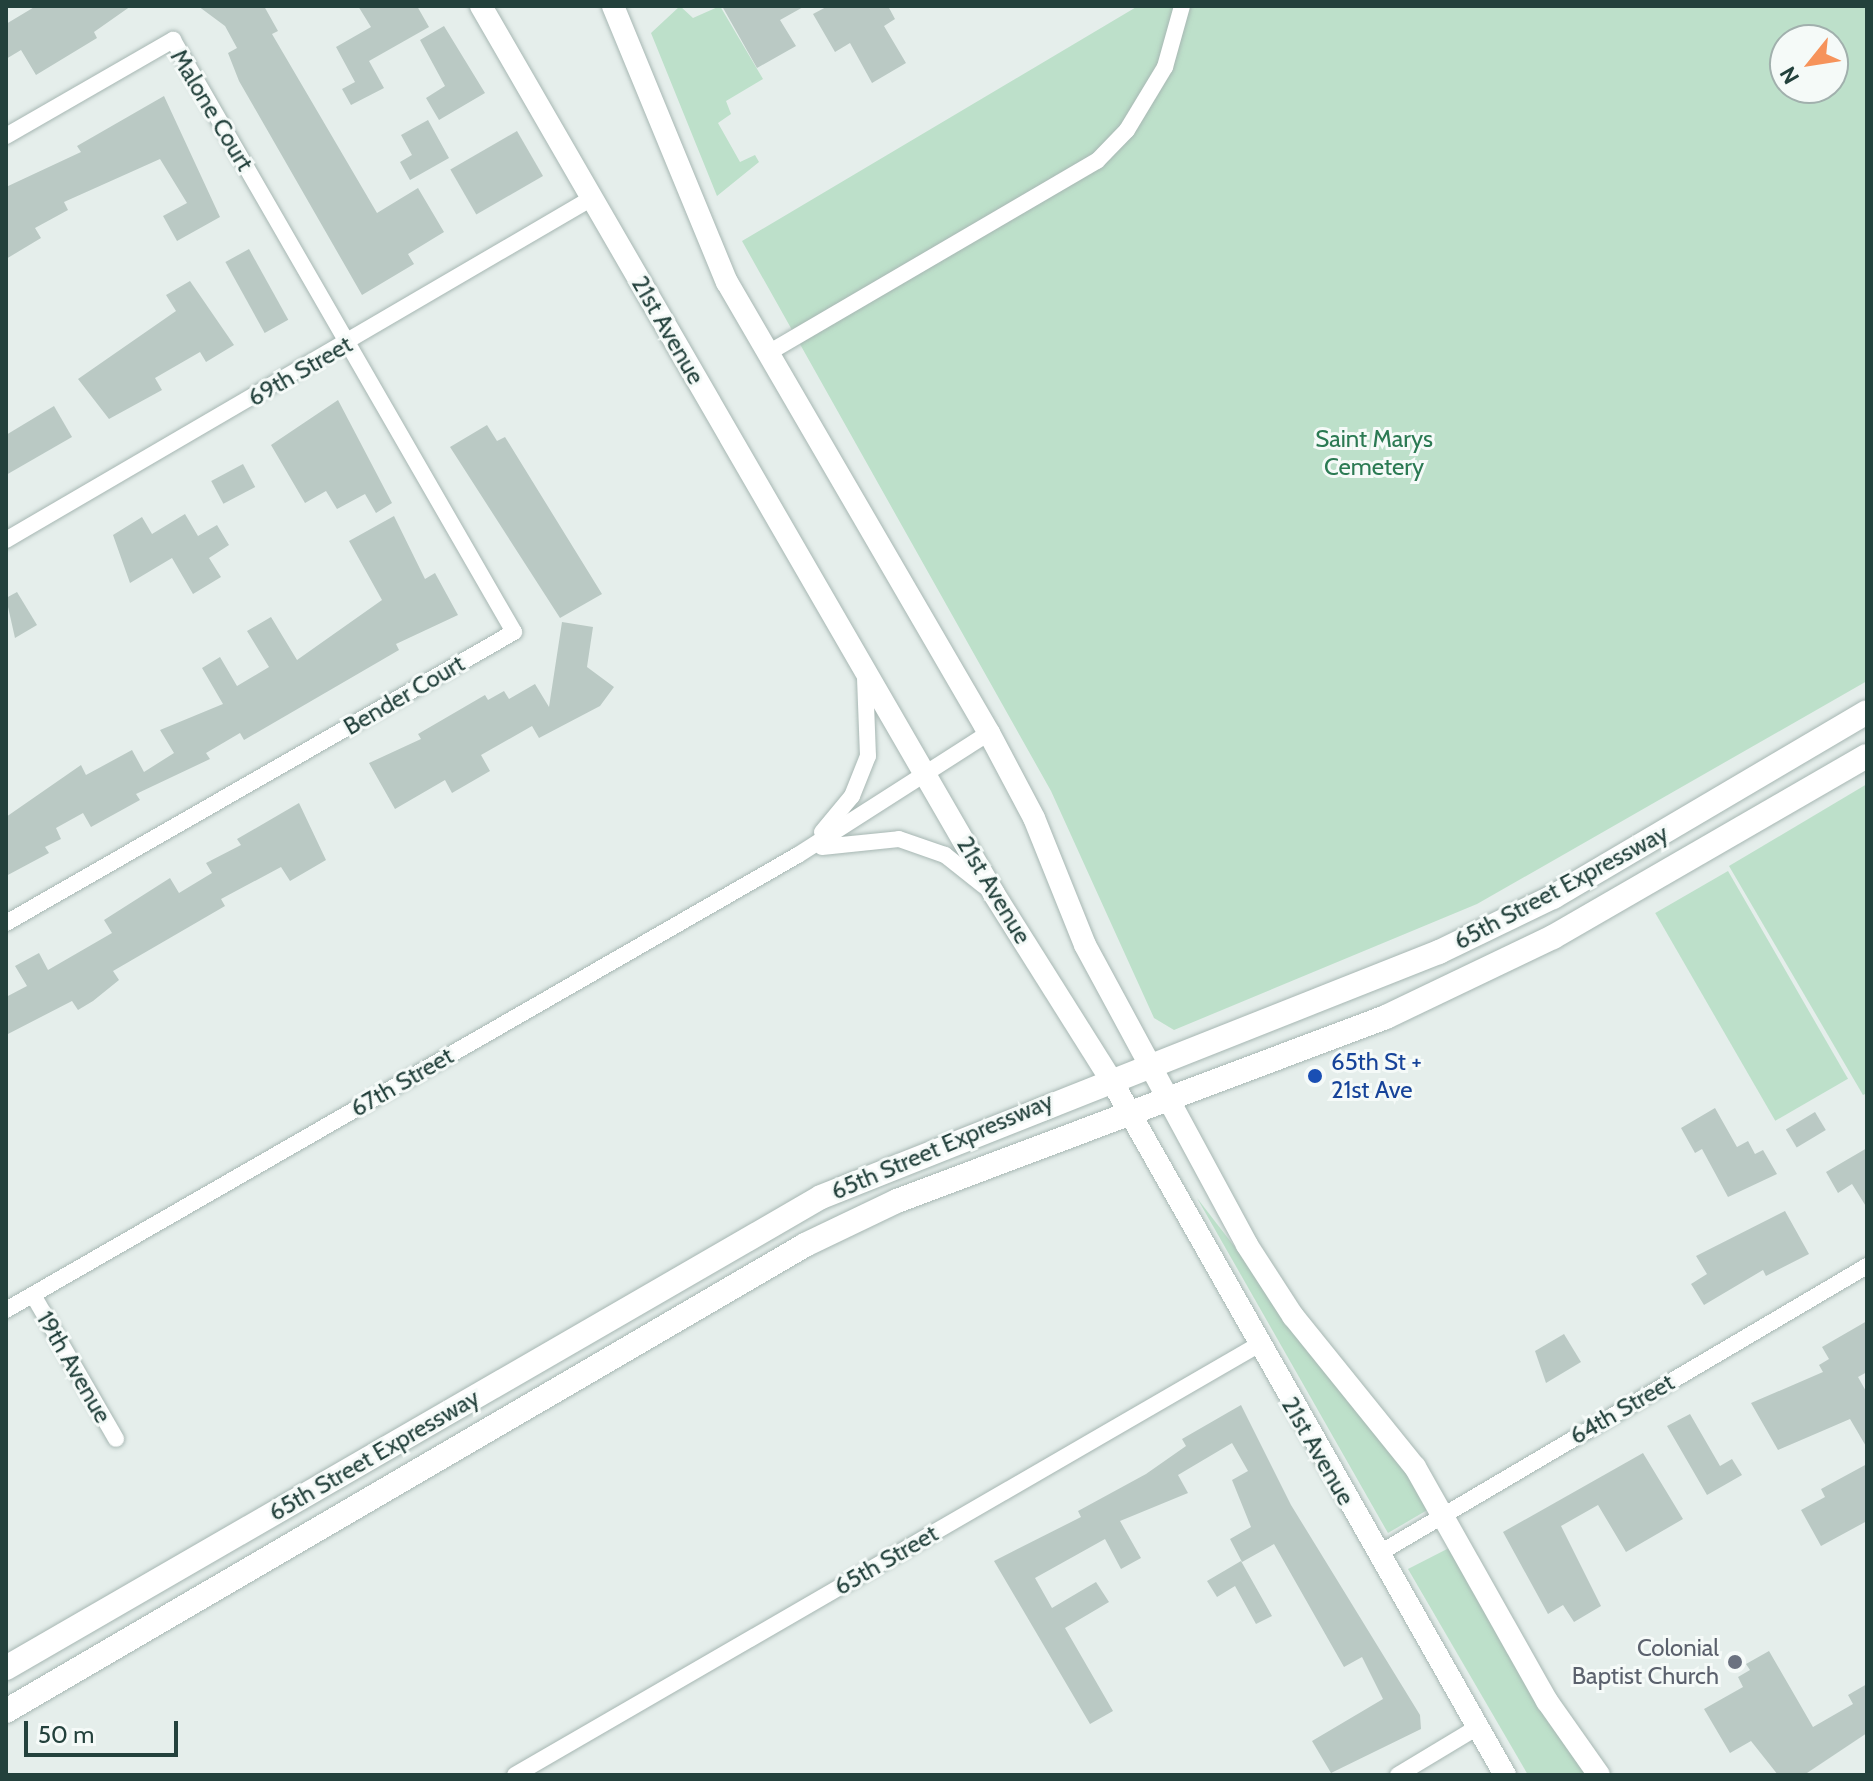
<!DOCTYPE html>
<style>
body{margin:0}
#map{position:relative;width:1873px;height:1781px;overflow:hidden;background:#e5eeeb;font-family:Cabin,sans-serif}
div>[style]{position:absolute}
.green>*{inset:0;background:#bde0ca;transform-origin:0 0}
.building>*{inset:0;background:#bac9c4;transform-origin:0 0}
.roads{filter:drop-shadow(0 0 2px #a7b7b3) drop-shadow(0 0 2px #a7b7b3)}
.minor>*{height:16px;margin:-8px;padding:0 8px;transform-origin:8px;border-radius:8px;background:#fff}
.tertiary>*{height:22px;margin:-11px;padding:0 11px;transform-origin:11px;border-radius:11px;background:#fff}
.secondary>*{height:24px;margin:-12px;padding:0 12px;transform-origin:12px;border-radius:12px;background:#fff}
.dots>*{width:22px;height:22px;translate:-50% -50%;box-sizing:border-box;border:4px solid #f5faf8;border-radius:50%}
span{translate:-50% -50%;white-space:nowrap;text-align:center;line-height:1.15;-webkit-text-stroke:6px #f5faf8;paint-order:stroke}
.street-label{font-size:24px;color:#23413c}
.park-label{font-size:24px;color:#2b7a53}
.transit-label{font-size:24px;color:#164399}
.left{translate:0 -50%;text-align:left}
.worship-label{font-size:24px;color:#5b616d}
.right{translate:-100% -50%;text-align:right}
.frame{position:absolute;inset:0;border:8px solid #23413c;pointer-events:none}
.north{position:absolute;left:1769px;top:24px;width:80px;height:80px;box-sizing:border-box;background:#f5faf8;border:2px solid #a1b0ad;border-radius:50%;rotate:240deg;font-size:22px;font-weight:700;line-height:32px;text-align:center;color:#23413c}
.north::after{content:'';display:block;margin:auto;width:28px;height:36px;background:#f6935b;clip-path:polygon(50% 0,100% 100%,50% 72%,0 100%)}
.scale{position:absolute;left:24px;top:1721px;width:154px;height:36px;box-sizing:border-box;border:4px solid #23413c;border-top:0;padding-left:10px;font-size:24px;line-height:28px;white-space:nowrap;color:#23413c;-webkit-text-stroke:6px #f5faf8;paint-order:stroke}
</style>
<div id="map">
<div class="green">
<div style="clip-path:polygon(680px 6px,693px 18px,720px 6px,763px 79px,726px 101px,731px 114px,718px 123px,740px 162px,755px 155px,759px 162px,717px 196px,651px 33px)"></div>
<div style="clip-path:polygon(evenodd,1138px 6px,1867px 6px,1867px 681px,1477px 904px,1174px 1030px,1154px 1018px,1051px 791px,742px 241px,1138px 6px,1785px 40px,1833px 40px,1833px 88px,1785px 88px,1785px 40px)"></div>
<div style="clip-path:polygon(1867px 784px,1867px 1093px,1863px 1095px,1729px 866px)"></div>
<div style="left:1728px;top:871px;width:240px;height:84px;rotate:60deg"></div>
<div style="clip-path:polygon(1197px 1198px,1406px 1469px,1429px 1509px,1388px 1533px)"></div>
<div style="clip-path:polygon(1449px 1548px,1586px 1775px,1528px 1775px,1408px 1569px)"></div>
</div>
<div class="building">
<div style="clip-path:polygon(36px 6px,131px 6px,94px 32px,97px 38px,36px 75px,21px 50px,6px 59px,6px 24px)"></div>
<div style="clip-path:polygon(198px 6px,264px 6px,278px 31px,272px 34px,377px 213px,418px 188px,444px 232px,408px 254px,414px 264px,362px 295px,239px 81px,228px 53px,237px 48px,225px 26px)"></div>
<div style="clip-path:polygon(358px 6px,417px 6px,429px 27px,369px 61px,384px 88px,351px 105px,342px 89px,355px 82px,336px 47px,371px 27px)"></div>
<div style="clip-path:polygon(722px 6px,805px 6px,780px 20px,796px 46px,757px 68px)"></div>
<div style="clip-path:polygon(828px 6px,888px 6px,895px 19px,884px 26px,906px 63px,872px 83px,850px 43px,835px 52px,813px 14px)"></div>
<div style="clip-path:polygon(444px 26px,485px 93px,439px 120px,426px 98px,445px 86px,420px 40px)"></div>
<div style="clip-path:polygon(164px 96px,220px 217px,177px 241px,163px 216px,187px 203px,160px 159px,64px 202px,68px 210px,35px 228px,41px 238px,6px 259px,6px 187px,81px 152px,77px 146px)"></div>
<div style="clip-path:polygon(428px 120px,449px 158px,410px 180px,400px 162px,412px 155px,401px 135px)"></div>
<div style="left:517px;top:131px;width:52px;height:77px;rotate:60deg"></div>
<div style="left:249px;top:249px;width:81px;height:27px;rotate:61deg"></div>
<div style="clip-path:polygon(190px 281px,234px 345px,206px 362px,200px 352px,155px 378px,162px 390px,109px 419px,78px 379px,176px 311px,166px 295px)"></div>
<div style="clip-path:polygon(338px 400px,392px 503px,376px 513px,365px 494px,337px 509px,326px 491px,305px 503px,271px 445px)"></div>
<div style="clip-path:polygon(54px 406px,72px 437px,6px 475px,6px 435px)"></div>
<div style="clip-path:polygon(487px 425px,497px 441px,505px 437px,602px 594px,560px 618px,450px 447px)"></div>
<div style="left:243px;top:464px;width:26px;height:36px;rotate:62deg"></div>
<div style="clip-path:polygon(185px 514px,198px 536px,217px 525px,229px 545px,209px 558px,221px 577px,193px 594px,172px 558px,130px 583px,113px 535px,142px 517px,152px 534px)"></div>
<div style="clip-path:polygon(394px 516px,425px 579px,435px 573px,458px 615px,396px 644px,399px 650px,244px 740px,240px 733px,206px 753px,210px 759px,136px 794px,140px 800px,91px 827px,83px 813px,56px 828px,61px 839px,45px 847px,49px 853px,6px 876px,6px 817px,81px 765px,86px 775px,132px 750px,144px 772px,174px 753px,160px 730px,223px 704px,202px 668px,220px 657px,237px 686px,269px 667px,247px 631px,271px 617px,297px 660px,382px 600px,349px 541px)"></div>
<div style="clip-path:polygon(17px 592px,37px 625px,15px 638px,6px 598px)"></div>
<div style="clip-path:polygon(562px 622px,593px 627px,587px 667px,614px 687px,600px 706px,539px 738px,532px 726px,481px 755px,490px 771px,452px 793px,445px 780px,395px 809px,369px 763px,421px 739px,418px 734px,485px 695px,488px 700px,504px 691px,509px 699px,535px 684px,549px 707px)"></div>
<div style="clip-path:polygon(299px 803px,326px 860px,290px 881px,281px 867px,221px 899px,225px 906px,113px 971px,119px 980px,93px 1001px,78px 1010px,72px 1001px,6px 1035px,6px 997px,27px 986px,15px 966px,39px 953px,48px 970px,112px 933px,104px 920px,170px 878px,179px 893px,212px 873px,206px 863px,241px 845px,237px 839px)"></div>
<div style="clip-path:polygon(1715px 1108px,1737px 1147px,1748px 1141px,1755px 1154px,1763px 1150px,1777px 1174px,1728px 1197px,1702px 1149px,1695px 1153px,1681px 1128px)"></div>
<div style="left:1815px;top:1112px;width:21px;height:34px;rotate:59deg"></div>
<div style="clip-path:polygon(1867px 1148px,1867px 1208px,1852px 1184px,1838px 1193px,1826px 1172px)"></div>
<div style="clip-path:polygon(1785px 1211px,1809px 1254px,1766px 1276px,1763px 1270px,1704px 1305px,1691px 1284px,1707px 1274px,1696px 1256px)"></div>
<div style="clip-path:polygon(1867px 1321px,1867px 1372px,1858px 1377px,1867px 1393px,1867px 1448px,1850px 1419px,1778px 1450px,1751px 1403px,1823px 1372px,1819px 1365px,1829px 1359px,1822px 1347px)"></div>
<div style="clip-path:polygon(1564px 1334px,1581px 1362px,1546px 1383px,1535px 1351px)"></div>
<div style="clip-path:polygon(1241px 1405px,1291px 1505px,1420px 1715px,1421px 1729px,1331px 1773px,1312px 1741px,1383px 1699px,1362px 1657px,1344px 1667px,1274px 1544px,1242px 1562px,1230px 1539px,1251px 1527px,1232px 1480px,1248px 1471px,1232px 1443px,1178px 1475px,1188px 1493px,1120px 1521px,1141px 1558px,1121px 1569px,1105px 1539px,1035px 1578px,1052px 1608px,1096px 1582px,1109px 1602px,1065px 1628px,1113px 1711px,1090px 1724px,994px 1561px,1081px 1517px,1078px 1511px,1146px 1474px,1186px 1446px,1182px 1439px)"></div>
<div style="clip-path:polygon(1690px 1414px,1720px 1466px,1732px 1459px,1742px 1475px,1707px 1495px,1667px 1426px)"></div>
<div style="clip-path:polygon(1643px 1453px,1683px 1519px,1626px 1552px,1598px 1505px,1561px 1526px,1601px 1606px,1574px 1622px,1563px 1605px,1548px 1614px,1503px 1532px)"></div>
<div style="clip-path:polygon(1867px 1464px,1867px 1521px,1821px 1546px,1801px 1510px,1825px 1497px,1821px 1489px)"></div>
<div style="clip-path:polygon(1241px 1561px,1272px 1616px,1256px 1624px,1235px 1586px,1217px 1597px,1207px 1581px)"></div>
<div style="clip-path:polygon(1769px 1651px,1813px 1727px,1853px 1704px,1848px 1695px,1867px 1684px,1867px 1733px,1804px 1775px,1778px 1775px,1751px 1741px,1730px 1753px,1704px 1709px,1743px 1687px,1738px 1677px,1750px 1670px,1746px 1664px)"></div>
</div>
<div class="roads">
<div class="minor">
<div style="left:6px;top:136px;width:193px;rotate:-29.9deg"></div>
<div style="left:173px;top:40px;width:683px;rotate:60.06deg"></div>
<div style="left:514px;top:632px;width:585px;rotate:150.19deg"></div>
<div style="left:768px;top:353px;width:381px;rotate:-30.3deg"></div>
<div style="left:1097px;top:161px;width:43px;rotate:-45.9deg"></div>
<div style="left:1127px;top:130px;width:74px;rotate:-58.9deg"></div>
<div style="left:1165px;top:67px;width:63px;rotate:-74.4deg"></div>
<div style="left:6px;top:540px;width:678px;rotate:-30.27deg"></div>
<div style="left:822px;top:832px;width:47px;rotate:-50.2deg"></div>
<div style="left:852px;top:796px;width:43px;rotate:-68.2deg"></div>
<div style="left:868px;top:756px;width:78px;rotate:-92.2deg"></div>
<div style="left:822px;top:847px;width:77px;rotate:-5.9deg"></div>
<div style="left:899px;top:839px;width:49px;rotate:19.2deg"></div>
<div style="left:945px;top:855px;width:50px;rotate:38.5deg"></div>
<div style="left:33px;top:1295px;width:166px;rotate:60deg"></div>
<div style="left:6px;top:1310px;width:913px;rotate:-29.88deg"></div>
<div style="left:798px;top:855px;width:227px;rotate:-32.6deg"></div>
<div style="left:1378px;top:1554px;width:568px;rotate:-30.5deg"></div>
<div style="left:515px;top:1775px;width:858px;rotate:-30.06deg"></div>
<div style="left:1398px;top:1775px;width:93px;rotate:-31deg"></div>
</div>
<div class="tertiary">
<div style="left:481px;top:6px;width:1026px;rotate:59.98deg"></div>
<div style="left:994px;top:894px;width:218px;rotate:57.8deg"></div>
<div style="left:1110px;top:1078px;width:801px;rotate:60.46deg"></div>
<div style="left:613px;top:6px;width:299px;rotate:67.6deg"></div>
<div style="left:727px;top:282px;width:522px;rotate:59.85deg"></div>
<div style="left:989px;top:733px;width:96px;rotate:62.1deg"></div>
<div style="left:1034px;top:818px;width:137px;rotate:68.1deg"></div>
<div style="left:1085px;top:945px;width:341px;rotate:61.6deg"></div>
<div style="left:1247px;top:1245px;width:85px;rotate:57.1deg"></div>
<div style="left:1293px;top:1316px;width:194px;rotate:51.1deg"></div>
<div style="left:1415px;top:1467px;width:269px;rotate:60.6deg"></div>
<div style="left:1547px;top:1701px;width:90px;rotate:54.9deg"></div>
</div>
<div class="secondary">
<div style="left:6px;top:1668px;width:941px;rotate:-30.02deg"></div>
<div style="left:821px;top:1197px;width:665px;rotate:-21.63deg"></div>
<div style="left:1439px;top:952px;width:127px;rotate:-25.8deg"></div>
<div style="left:1553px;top:897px;width:364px;rotate:-30.5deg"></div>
<div style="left:6px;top:1711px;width:925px;rotate:-30.25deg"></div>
<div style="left:805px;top:1245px;width:102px;rotate:-25.6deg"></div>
<div style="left:897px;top:1201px;width:522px;rotate:-20.62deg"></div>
<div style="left:1386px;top:1017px;width:185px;rotate:-25.6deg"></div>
<div style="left:1553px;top:937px;width:362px;rotate:-30deg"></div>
</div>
</div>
<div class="dots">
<div style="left:1315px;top:1076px;background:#1a4fb4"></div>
<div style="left:1735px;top:1662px;background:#6b7280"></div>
</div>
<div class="street-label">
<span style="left:212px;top:110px;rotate:59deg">Malone Court</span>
<span style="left:668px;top:330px;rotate:60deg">21st Avenue</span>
<span style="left:300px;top:371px;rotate:-30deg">69th Street</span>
<span style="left:404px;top:695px;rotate:-30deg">Bender Court</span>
<span style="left:1561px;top:887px;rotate:-28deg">65th Street Expressway</span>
<span style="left:994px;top:890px;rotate:59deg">21st Avenue</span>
<span style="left:402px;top:1082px;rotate:-30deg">67th Street</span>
<span style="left:942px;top:1146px;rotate:-23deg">65th Street Expressway</span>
<span style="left:74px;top:1367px;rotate:60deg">19th Avenue</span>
<span style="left:1622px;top:1409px;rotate:-30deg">64th Street</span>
<span style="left:1318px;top:1451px;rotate:60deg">21st Avenue</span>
<span style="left:374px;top:1455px;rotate:-30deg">65th Street Expressway</span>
<span style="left:886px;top:1560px;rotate:-30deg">65th Street</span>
</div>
<div class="park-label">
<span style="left:1374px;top:453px">Saint Marys<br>Cemetery</span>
</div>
<div class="transit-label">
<span class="left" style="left:1331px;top:1076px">65th St +<br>21st Ave</span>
</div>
<div class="worship-label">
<span class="right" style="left:1719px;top:1662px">Colonial<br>Baptist Church</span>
</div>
<div class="frame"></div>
<div class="north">N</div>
<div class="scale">50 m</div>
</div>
